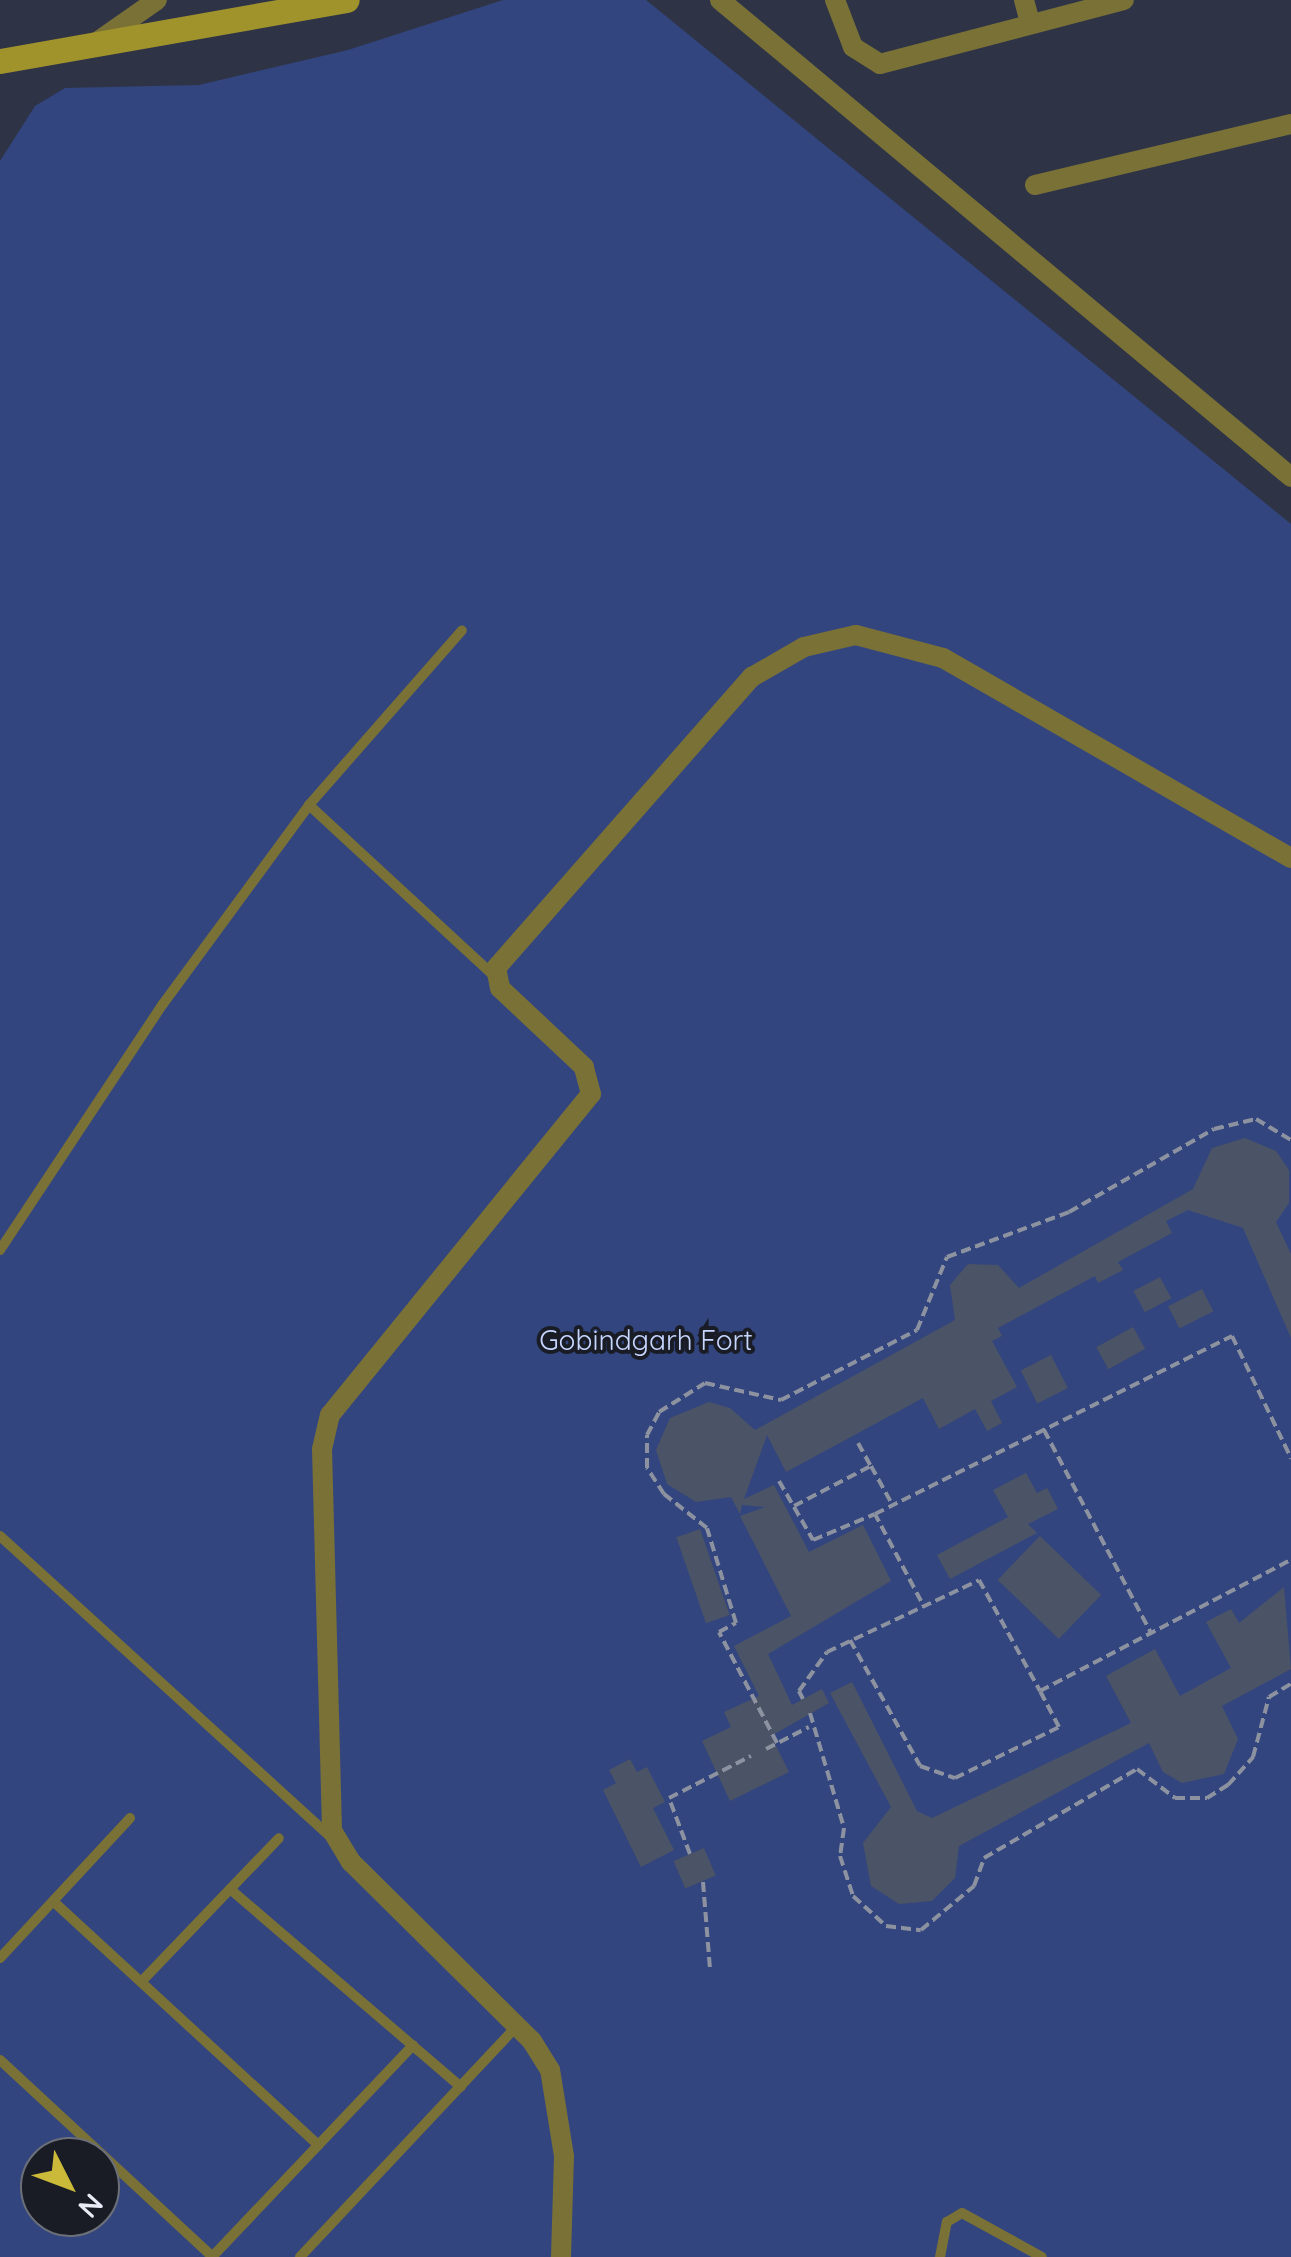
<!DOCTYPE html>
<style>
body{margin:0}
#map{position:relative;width:1291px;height:2257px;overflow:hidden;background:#2e3446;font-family:Quicksand,sans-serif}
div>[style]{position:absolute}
.green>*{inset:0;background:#33457e}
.building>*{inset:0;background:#4b5366;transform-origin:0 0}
.path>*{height:4px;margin-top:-2px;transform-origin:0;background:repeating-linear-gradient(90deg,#8c92a0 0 10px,transparent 0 15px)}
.service>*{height:10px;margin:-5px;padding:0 5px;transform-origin:5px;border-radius:5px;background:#7a7137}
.minor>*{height:20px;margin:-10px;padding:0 10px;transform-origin:10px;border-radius:10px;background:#7a7137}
.secondary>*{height:25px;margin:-12.5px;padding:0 12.5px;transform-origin:12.5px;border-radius:12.5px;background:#a1932c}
span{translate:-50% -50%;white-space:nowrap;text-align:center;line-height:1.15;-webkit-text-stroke:8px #191c24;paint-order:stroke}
.park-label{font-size:28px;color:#c7d6ff}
.north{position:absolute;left:20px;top:2137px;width:100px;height:100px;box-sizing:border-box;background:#191c24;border:2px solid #6b6f78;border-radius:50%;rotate:132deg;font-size:28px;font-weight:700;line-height:40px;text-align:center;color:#e7ecf7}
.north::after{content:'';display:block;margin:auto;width:35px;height:45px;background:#cbba39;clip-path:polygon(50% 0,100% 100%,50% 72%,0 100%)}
</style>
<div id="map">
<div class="green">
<div style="clip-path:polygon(evenodd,503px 0,646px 0,1291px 524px,1291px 2257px,0 2257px,0 161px,35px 106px,65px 88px,199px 85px,348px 50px,503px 0,40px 2157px,100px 2157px,100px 2217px,40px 2217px,40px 2157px)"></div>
</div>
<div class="building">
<div style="clip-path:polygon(1245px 1138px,1276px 1151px,1289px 1170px,1289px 1203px,1276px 1222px,1291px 1254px,1291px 1338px,1243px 1228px,1188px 1210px,1166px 1221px,1172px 1233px,1118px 1262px,1123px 1270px,1098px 1283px,1095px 1276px,998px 1328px,1002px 1336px,992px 1341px,1017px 1387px,991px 1401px,1002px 1423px,987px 1431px,975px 1409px,939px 1429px,923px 1398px,786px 1472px,767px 1435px,744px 1499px,774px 1485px,809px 1552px,863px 1525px,891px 1581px,768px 1654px,792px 1705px,822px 1689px,829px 1703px,771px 1736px,789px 1772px,730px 1801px,702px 1741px,731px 1727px,724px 1712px,759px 1696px,734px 1646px,791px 1616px,740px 1516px,765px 1507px,742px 1505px,740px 1514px,731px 1497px,696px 1502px,667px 1484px,656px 1450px,670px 1418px,709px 1402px,730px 1408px,755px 1430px,955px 1320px,950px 1285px,968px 1264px,998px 1265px,1019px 1288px,1193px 1189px,1212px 1148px)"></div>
<div style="left:1160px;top:1277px;width:24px;height:30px;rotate:62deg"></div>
<div style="left:1202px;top:1289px;width:25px;height:38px;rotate:63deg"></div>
<div style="left:1133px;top:1327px;width:25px;height:42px;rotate:61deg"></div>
<div style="left:1051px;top:1355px;width:37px;height:34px;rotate:63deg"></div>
<div style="clip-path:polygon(1026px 1473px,1037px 1493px,1047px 1488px,1058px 1509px,1028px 1524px,1037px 1533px,950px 1579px,937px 1555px,1008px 1517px,993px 1490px)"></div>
<div style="left:700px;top:1529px;width:91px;height:25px;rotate:71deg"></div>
<div style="left:1040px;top:1536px;width:85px;height:61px;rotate:44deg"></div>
<div style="clip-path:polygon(1284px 1587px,1291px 1669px,1222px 1706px,1238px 1739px,1224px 1774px,1182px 1783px,1163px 1772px,1149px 1743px,959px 1846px,955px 1878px,932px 1901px,899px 1904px,871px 1886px,863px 1843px,891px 1807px,830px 1693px,852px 1682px,917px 1811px,932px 1818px,1131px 1723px,1106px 1676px,1155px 1649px,1180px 1696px,1231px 1668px,1206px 1622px,1231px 1609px,1239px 1623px)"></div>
<div style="clip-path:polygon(630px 1759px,637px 1772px,647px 1767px,665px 1802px,653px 1808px,674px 1850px,641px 1867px,603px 1790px,616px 1783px,609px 1770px)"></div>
<div style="left:704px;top:1848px;width:30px;height:33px;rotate:67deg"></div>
</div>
<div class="path">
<div style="left:1044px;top:1430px;width:229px;rotate:62.2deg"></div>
<div style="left:858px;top:1443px;width:26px;rotate:61deg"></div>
<div style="left:779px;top:1481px;width:68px;rotate:60deg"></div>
<div style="left:813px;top:1540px;width:67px;rotate:-22.8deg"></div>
<div style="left:794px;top:1506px;width:87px;rotate:-27.5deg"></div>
<div style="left:871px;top:1466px;width:43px;rotate:61.1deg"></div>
<div style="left:921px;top:1601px;width:98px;rotate:-117.9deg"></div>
<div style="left:875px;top:1514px;width:399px;rotate:-26.5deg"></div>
<div style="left:1232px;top:1336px;width:136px;rotate:64.2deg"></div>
<div style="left:850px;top:1640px;width:144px;rotate:60.9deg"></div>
<div style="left:920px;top:1766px;width:37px;rotate:19deg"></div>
<div style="left:955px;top:1778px;width:116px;rotate:-26.1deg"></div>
<div style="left:1059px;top:1727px;width:41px;rotate:-117.8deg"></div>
<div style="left:803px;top:1699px;width:9px;rotate:-117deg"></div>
<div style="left:799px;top:1691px;width:48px;rotate:-54.3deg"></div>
<div style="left:827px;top:1652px;width:168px;rotate:-25.3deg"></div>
<div style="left:979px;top:1580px;width:127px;rotate:61.2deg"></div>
<div style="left:1040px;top:1691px;width:283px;rotate:-27.6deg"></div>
<div style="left:810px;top:1713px;width:120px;rotate:73.5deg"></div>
<div style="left:844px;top:1828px;width:28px;rotate:98deg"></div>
<div style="left:840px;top:1856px;width:42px;rotate:72deg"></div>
<div style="left:853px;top:1896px;width:45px;rotate:42.3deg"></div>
<div style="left:886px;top:1926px;width:35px;rotate:7deg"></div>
<div style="left:921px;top:1930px;width:69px;rotate:-39.7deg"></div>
<div style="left:974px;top:1886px;width:30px;rotate:-70deg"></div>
<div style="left:984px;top:1858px;width:177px;rotate:-30.2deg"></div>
<div style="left:1137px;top:1769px;width:48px;rotate:37.3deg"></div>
<div style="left:1175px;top:1798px;width:32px"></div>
<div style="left:1207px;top:1798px;width:25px;rotate:-32deg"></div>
<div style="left:1228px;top:1785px;width:38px;rotate:-48deg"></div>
<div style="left:1253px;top:1757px;width:62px;rotate:-75.1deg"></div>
<div style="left:1269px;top:1697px;width:26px;rotate:-31deg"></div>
<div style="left:777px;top:1743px;width:125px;rotate:-117.6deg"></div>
<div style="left:719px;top:1632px;width:19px;rotate:-28deg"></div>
<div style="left:736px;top:1623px;width:99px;rotate:-107deg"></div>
<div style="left:707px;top:1528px;width:55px;rotate:-141.7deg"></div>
<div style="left:664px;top:1494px;width:31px;rotate:-123deg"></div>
<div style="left:647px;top:1468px;width:33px;rotate:-90deg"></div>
<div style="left:647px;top:1435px;width:26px;rotate:-62deg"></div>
<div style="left:659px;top:1412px;width:54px;rotate:-32.2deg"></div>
<div style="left:705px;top:1383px;width:78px;rotate:12.6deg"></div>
<div style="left:781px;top:1400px;width:153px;rotate:-27.2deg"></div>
<div style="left:917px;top:1330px;width:79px;rotate:-67.7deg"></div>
<div style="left:947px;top:1257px;width:130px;rotate:-20.2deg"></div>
<div style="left:1069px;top:1212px;width:167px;rotate:-29.8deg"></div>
<div style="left:1214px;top:1129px;width:43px;rotate:-13.4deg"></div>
<div style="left:1256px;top:1119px;width:41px;rotate:31deg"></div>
<div style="left:766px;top:1749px;width:48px;rotate:-27.1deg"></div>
<div style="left:690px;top:1854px;width:60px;rotate:-110.6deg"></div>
<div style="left:669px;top:1798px;width:92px;rotate:-27.1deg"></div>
<div style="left:703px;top:1882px;width:87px;rotate:85.4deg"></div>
</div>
<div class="service">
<div style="left:309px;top:805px;width:251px;rotate:42.7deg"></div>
<div style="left:0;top:1250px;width:295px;rotate:-56.5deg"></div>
<div style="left:163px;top:1004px;width:247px;rotate:-53.7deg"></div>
<div style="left:309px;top:805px;width:232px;rotate:-48.8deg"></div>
<div style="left:0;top:1536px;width:449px;rotate:42.3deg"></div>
<div style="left:230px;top:1889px;width:304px;rotate:40.6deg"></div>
<div style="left:54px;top:1902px;width:359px;rotate:42.6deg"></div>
<div style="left:0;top:1958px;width:191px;rotate:-47.1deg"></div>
<div style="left:141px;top:1982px;width:199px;rotate:-46.2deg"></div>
<div style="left:0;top:2060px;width:290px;rotate:42.8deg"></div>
<div style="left:212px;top:2257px;width:292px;rotate:-46.5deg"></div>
<div style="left:300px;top:2257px;width:317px;rotate:-46.8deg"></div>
<div style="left:940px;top:2257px;width:36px;rotate:-79deg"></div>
<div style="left:947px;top:2222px;width:17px;rotate:-31deg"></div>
<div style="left:962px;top:2213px;width:91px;rotate:28.8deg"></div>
</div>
<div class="minor">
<div style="left:720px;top:0;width:744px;rotate:39.87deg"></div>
<div style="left:835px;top:0;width:50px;rotate:69deg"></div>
<div style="left:853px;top:47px;width:32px;rotate:32deg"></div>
<div style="left:880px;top:64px;width:252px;rotate:-14.7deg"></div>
<div style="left:1024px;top:0;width:24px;rotate:75deg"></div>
<div style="left:97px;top:42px;width:73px;rotate:-35deg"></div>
<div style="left:1035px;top:185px;width:263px;rotate:-13.4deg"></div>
<div style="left:561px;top:2257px;width:101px;rotate:-88.3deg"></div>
<div style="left:564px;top:2156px;width:87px;rotate:-99.2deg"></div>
<div style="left:550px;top:2070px;width:34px;rotate:-122deg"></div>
<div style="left:532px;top:2041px;width:255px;rotate:-135.3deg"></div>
<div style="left:351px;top:1862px;width:37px;rotate:-121deg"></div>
<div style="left:332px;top:1830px;width:381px;rotate:-91.5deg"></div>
<div style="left:322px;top:1449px;width:35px;rotate:-77deg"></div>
<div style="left:330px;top:1415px;width:414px;rotate:-50.9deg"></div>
<div style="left:591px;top:1094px;width:28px;rotate:-105deg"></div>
<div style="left:584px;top:1067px;width:115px;rotate:-136.8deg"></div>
<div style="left:500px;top:988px;width:20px;rotate:-101deg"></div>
<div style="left:496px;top:968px;width:388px;rotate:-48.7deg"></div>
<div style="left:752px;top:677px;width:60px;rotate:-30deg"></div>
<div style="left:804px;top:647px;width:53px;rotate:-13deg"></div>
<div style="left:856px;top:635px;width:90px;rotate:14.8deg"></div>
<div style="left:943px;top:658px;width:401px;rotate:29.9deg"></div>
</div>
<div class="secondary">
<div style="left:0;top:61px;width:352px;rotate:-10deg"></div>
</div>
<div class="park-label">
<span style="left:646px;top:1340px">Gobindgarh Fort</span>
</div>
<div class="north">N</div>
</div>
